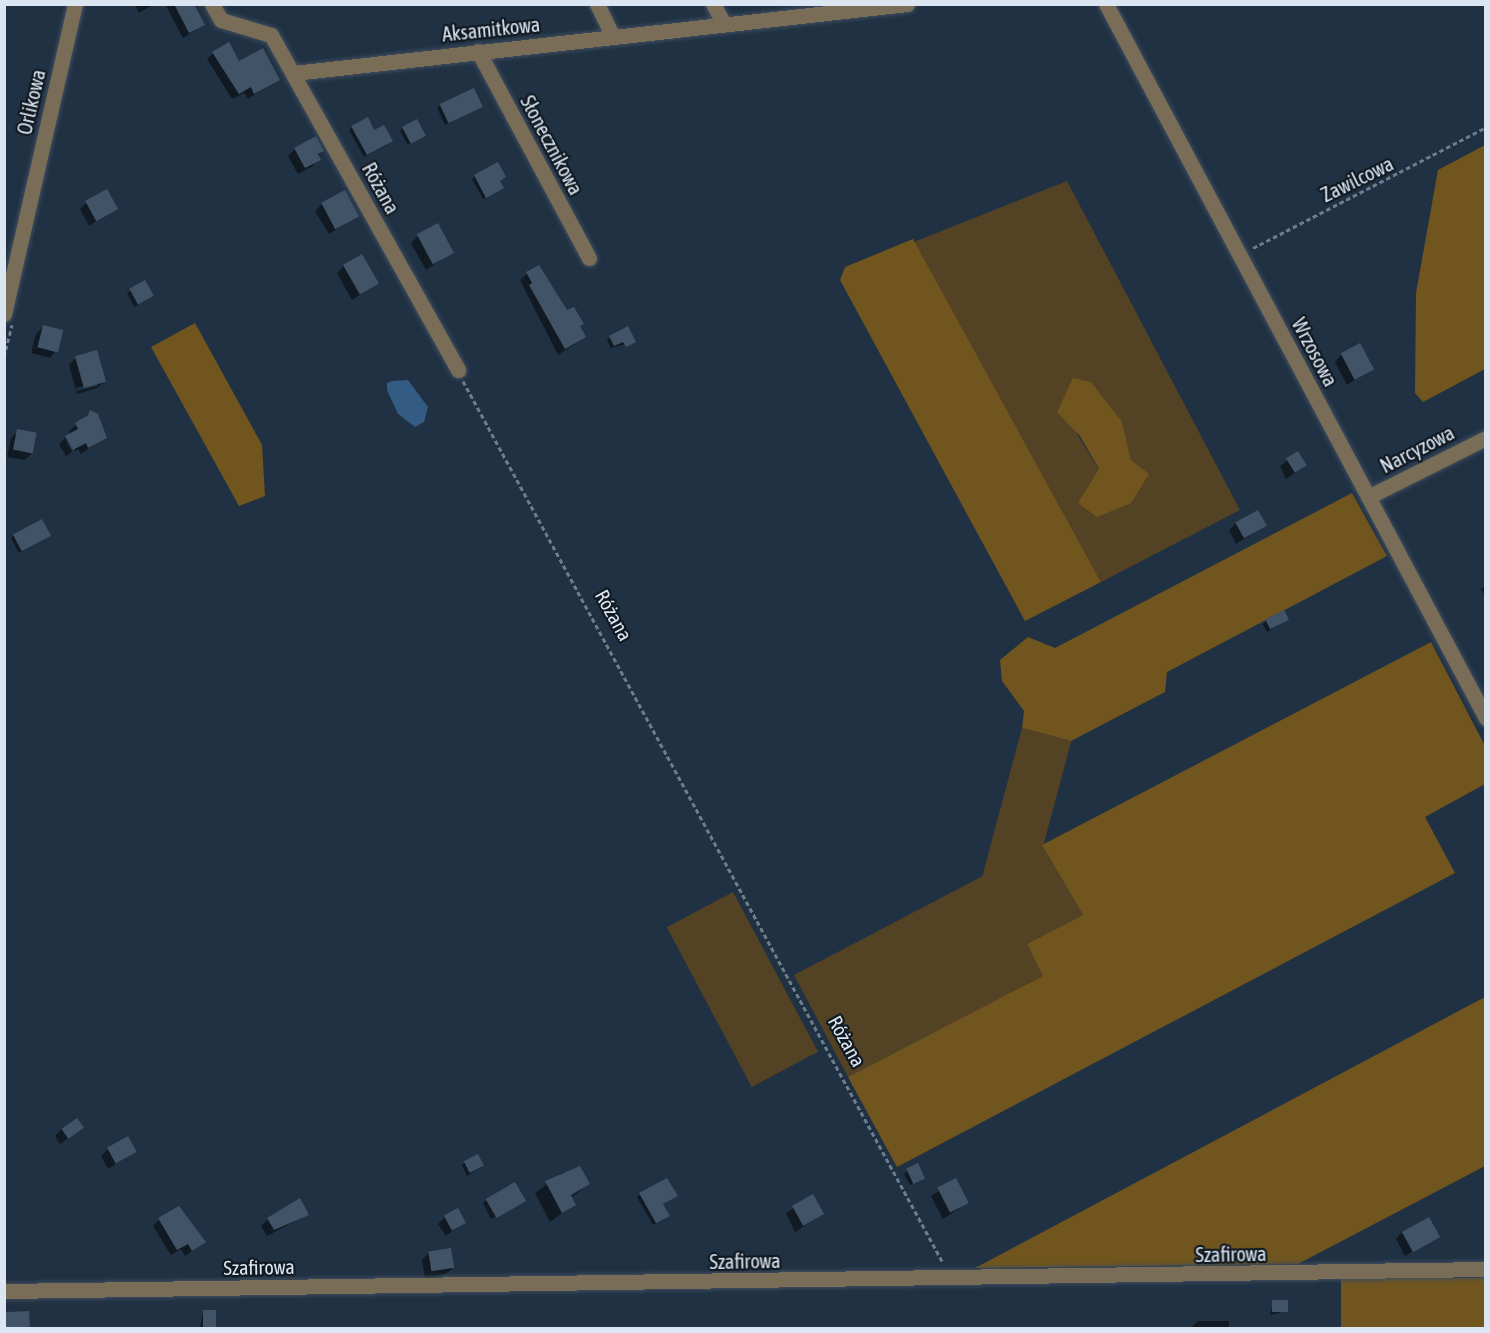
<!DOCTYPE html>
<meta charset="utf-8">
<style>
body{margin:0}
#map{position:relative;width:1490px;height:1333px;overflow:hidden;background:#203143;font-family:"Asap Condensed",sans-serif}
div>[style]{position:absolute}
.green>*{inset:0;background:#534223;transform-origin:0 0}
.forest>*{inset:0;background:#70551f;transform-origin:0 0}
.water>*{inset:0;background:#345b83}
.shadow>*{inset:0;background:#0007}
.building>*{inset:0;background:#415467;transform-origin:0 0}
.path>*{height:3px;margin-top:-1.5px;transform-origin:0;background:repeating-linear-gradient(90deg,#6e7d8c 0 4.5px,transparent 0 7.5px)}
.roads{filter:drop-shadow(0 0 2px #3e4e5f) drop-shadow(0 0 2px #3e4e5f)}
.minor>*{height:15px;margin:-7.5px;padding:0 7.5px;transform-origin:7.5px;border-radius:7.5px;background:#796d57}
span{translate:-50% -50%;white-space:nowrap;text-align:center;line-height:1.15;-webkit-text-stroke:4.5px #111921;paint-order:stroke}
.street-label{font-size:20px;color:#dbe6f2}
.frame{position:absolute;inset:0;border:6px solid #dbe6f2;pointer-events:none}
</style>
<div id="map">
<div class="green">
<div style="clip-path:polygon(evenodd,1067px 181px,1240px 510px,1101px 582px,914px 242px,1067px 181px,1068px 419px,1122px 422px,1131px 460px,1099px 470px,1068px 419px)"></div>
<div style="left:1022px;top:728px;width:51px;height:319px;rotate:15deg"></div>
<div style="clip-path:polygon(1042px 845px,1083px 915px,1027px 944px,1044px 976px,848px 1077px,794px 975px)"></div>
<div style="left:733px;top:892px;width:181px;height:75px;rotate:62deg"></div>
</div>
<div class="forest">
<div style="clip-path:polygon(1485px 145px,1485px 369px,1423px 402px,1415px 393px,1416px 293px,1438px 170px)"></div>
<div style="clip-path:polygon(913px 239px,1101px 582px,1025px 621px,840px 280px,845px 267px)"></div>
<div style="clip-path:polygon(195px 323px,262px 445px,265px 496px,239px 506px,151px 347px)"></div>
<div style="clip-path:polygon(1073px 378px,1091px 382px,1122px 422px,1131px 460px,1149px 474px,1131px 503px,1097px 517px,1078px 503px,1099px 469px,1080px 436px,1057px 412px)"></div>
<div style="clip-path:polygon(1352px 493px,1387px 556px,1167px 672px,1165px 692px,1071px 741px,1022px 728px,1024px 711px,1002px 681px,1000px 660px,1028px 637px,1055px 648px)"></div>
<div style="clip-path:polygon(1431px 642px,1485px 746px,1485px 784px,1425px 817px,1455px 873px,897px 1167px,848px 1077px,1043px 976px,1027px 944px,1083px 915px,1042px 845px)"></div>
<div style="clip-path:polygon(1485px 997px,1485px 1166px,1298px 1264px,975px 1268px)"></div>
<div style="left:1485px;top:1278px;width:50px;height:144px;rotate:90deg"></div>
</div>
<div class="water">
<div style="clip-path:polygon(408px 380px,428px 407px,424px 422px,415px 427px,398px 414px,387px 390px,387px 383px,392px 381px)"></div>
</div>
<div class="shadow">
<div style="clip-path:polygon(135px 4px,154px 4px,139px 13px)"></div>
<div style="clip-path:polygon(165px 4px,193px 4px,203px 25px,183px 38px)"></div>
<div style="clip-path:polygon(213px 53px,239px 63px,278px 80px,248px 99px,244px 93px,232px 99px,207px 59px)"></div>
<div style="clip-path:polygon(440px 105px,481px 106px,445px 125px,437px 108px)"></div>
<div style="clip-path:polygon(352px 127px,374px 132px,388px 144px,364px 157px,349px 130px)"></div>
<div style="clip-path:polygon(403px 128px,421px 138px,408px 145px,400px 131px)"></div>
<div style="clip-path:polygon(295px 149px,322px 150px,313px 166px,298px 174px,288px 156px)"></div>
<div style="clip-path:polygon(475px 176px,504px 177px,499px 182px,499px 190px,483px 199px,472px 179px)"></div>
<div style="clip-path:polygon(86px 203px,116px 208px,89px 226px,80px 209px)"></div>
<div style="clip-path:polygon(322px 204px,357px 216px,329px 234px,315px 211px)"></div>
<div style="clip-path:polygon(418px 236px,452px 252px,426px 270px,411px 243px)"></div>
<div style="clip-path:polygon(344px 266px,377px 284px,352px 300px,337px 273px)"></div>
<div style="clip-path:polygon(527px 274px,567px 312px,585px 337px,558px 355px,520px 280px)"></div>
<div style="clip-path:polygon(145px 283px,149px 298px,134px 307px,127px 293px)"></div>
<div style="clip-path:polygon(43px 327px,56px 351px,50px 358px,31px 353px,36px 334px)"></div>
<div style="clip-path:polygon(610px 337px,633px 342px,611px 348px,607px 340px)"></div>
<div style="clip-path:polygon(1341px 355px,1372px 369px,1347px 385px,1335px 362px)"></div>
<div style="clip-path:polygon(evenodd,76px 358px,104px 382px,97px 388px,77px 394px,69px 365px,76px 358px,98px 382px,98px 386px,76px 391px,76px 388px,98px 382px)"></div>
<div style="clip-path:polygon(90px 412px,97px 415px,105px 437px,81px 454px,78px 449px,75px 451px,69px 431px)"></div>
<div style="clip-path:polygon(18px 431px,32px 453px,25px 460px,7px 457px,11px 438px)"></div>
<div style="clip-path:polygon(65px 438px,72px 452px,66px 456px,59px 444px)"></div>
<div style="clip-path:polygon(1298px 453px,1305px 466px,1286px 479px,1280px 466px)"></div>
<div style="clip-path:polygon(1236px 523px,1265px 526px,1236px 544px,1229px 530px)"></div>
<div style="clip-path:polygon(14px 535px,46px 538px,19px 553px,11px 538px)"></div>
<div style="clip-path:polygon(1486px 585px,1486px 598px,1481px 589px)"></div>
<div style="clip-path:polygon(1287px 620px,1267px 632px,1263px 624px,1266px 621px)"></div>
<div style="clip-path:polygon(82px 1128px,60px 1144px,55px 1136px,62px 1129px)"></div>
<div style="clip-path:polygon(108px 1149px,135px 1151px,108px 1169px,101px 1156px)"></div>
<div style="clip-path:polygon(465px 1162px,482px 1166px,467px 1176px,462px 1165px)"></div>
<div style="clip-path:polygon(907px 1171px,923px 1177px,910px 1185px,904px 1174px)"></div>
<div style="clip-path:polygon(562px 1173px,588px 1184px,571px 1198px,574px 1204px,550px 1222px,535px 1193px)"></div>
<div style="clip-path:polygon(955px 1180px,967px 1203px,943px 1219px,931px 1196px)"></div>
<div style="clip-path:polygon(640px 1194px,676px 1196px,662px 1205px,665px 1218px,653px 1225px,637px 1197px)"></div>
<div style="clip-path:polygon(812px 1196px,822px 1214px,795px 1232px,786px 1213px)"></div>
<div style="clip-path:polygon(486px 1200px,524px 1201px,491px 1219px,483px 1203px)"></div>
<div style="clip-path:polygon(307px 1215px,267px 1236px,261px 1226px,268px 1219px)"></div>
<div style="clip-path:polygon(445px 1217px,464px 1222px,446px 1236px,438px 1224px)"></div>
<div style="clip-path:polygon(159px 1220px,191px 1229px,195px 1227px,204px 1242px,185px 1256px,181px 1249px,171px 1255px,153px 1226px)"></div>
<div style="clip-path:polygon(1402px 1232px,1438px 1236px,1405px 1256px,1396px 1239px)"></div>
<div style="clip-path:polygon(429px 1253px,453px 1268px,446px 1274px,425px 1278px,422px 1260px)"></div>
<div style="clip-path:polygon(1273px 1302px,1287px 1311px,1270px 1315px)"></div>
<div style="clip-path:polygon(203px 1312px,215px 1327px,213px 1328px,200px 1328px)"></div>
<div style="clip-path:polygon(1198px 1321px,1229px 1321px,1229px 1328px,1191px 1328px)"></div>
</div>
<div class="building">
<div style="clip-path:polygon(174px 4px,194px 4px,205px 25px,189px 33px)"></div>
<div style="clip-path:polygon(229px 42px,239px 61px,263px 48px,280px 80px,254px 94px,251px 87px,239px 94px,212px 52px)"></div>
<div style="left:474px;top:88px;width:21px;height:38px;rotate:65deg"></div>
<div style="clip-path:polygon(368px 117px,374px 130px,384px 125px,393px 141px,367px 155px,351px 126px)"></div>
<div style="left:417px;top:119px;width:19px;height:17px;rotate:62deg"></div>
<div style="clip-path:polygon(316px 136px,324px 151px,318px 154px,321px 160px,305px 168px,294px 148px)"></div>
<div style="clip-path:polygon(498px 162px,506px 177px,500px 181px,504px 188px,486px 198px,474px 175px)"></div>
<div style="left:107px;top:189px;width:23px;height:25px;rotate:61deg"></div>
<div style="left:345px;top:190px;width:30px;height:27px;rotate:62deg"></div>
<div style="left:438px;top:223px;width:34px;height:24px;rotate:62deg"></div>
<div style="left:362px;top:254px;width:34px;height:22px;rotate:60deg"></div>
<div style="clip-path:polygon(539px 265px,567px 310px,574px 307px,584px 324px,580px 326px,586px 337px,565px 349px,529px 285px,532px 283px,526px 272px)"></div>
<div style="left:145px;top:280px;width:18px;height:18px;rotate:61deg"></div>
<div style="left:43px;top:325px;width:21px;height:23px;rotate:14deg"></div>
<div style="clip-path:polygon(628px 326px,636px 342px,626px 347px,623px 342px,614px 346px,609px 336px)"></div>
<div style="left:1360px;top:343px;width:30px;height:22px;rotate:62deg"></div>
<div style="left:97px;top:350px;width:33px;height:23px;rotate:74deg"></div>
<div style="clip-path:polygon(90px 410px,98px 414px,107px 438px,88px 448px,86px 443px,73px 450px,65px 436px,78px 429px,75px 423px,88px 415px)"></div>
<div style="left:17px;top:429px;width:20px;height:21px;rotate:11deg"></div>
<div style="left:1298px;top:451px;width:17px;height:14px;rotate:59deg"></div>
<div style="left:1258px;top:510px;width:18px;height:26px;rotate:61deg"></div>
<div style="left:42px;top:519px;width:19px;height:33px;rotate:62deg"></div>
<div style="left:1284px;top:610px;width:11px;height:21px;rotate:63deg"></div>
<div style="left:77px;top:1118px;width:12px;height:19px;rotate:55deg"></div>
<div style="left:128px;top:1136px;width:18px;height:24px;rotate:61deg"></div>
<div style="left:478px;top:1154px;width:13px;height:16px;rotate:63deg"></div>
<div style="left:918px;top:1163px;width:17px;height:13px;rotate:65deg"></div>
<div style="clip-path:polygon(580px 1166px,590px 1184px,571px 1195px,576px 1205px,562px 1213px,545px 1181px)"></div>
<div style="clip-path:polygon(667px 1178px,678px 1196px,663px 1204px,670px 1216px,656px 1223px,639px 1193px)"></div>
<div style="left:956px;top:1178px;width:28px;height:21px;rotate:63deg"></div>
<div style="left:515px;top:1182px;width:22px;height:34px;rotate:60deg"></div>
<div style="left:813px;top:1194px;width:23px;height:24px;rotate:61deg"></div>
<div style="clip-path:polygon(300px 1198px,309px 1215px,274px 1230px,267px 1218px)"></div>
<div style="clip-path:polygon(179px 1206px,206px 1242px,192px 1251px,188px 1244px,177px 1250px,158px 1218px)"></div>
<div style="left:458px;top:1208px;width:17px;height:16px;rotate:62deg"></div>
<div style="left:1429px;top:1217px;width:23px;height:31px;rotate:61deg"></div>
<div style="left:451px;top:1248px;width:20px;height:23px;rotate:81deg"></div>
<div style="left:1272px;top:1300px;width:16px;height:12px"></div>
<div style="left:216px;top:1310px;width:17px;height:13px;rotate:90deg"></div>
<div style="left:29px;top:1311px;width:18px;height:25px;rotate:87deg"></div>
</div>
<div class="path">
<div style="left:1253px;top:248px;width:263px;rotate:-27.4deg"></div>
<div style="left:4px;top:357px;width:33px;rotate:-76deg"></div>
<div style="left:463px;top:381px;width:1004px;rotate:61.44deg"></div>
</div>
<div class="roads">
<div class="minor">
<div style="left:212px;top:4px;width:18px;rotate:61deg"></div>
<div style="left:221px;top:20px;width:52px;rotate:16.7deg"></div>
<div style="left:271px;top:35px;width:384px;rotate:60.8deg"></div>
<div style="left:597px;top:4px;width:37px;rotate:64deg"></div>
<div style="left:713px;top:4px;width:23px;rotate:61deg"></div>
<div style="left:1106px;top:4px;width:809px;rotate:61.98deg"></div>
<div style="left:478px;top:51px;width:235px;rotate:61.8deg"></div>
<div style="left:294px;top:73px;width:617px;rotate:-6.42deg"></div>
<div style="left:4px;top:314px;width:318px;rotate:-77.1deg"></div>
<div style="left:1368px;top:497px;width:132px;rotate:-26.6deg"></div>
<div style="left:4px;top:1291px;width:1482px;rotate:-0.85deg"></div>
</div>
</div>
<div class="street-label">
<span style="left:491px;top:29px;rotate:-6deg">Aksamitkowa</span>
<span style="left:31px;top:102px;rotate:-77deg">Orlikowa</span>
<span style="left:552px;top:145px;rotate:62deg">Słonecznikowa</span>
<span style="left:1357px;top:179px;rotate:-26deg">Zawilcowa</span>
<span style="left:381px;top:188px;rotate:61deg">Różana</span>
<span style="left:1315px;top:352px;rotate:62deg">Wrzosowa</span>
<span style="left:1417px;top:449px;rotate:-27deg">Narcyzowa</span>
<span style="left:614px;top:615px;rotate:61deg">Różana</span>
<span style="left:847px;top:1041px;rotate:61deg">Różana</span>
<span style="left:1231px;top:1254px;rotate:-1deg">Szafirowa</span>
<span style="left:745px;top:1261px;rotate:-1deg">Szafirowa</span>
<span style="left:259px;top:1267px;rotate:-1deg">Szafirowa</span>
</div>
<div class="frame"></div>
</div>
